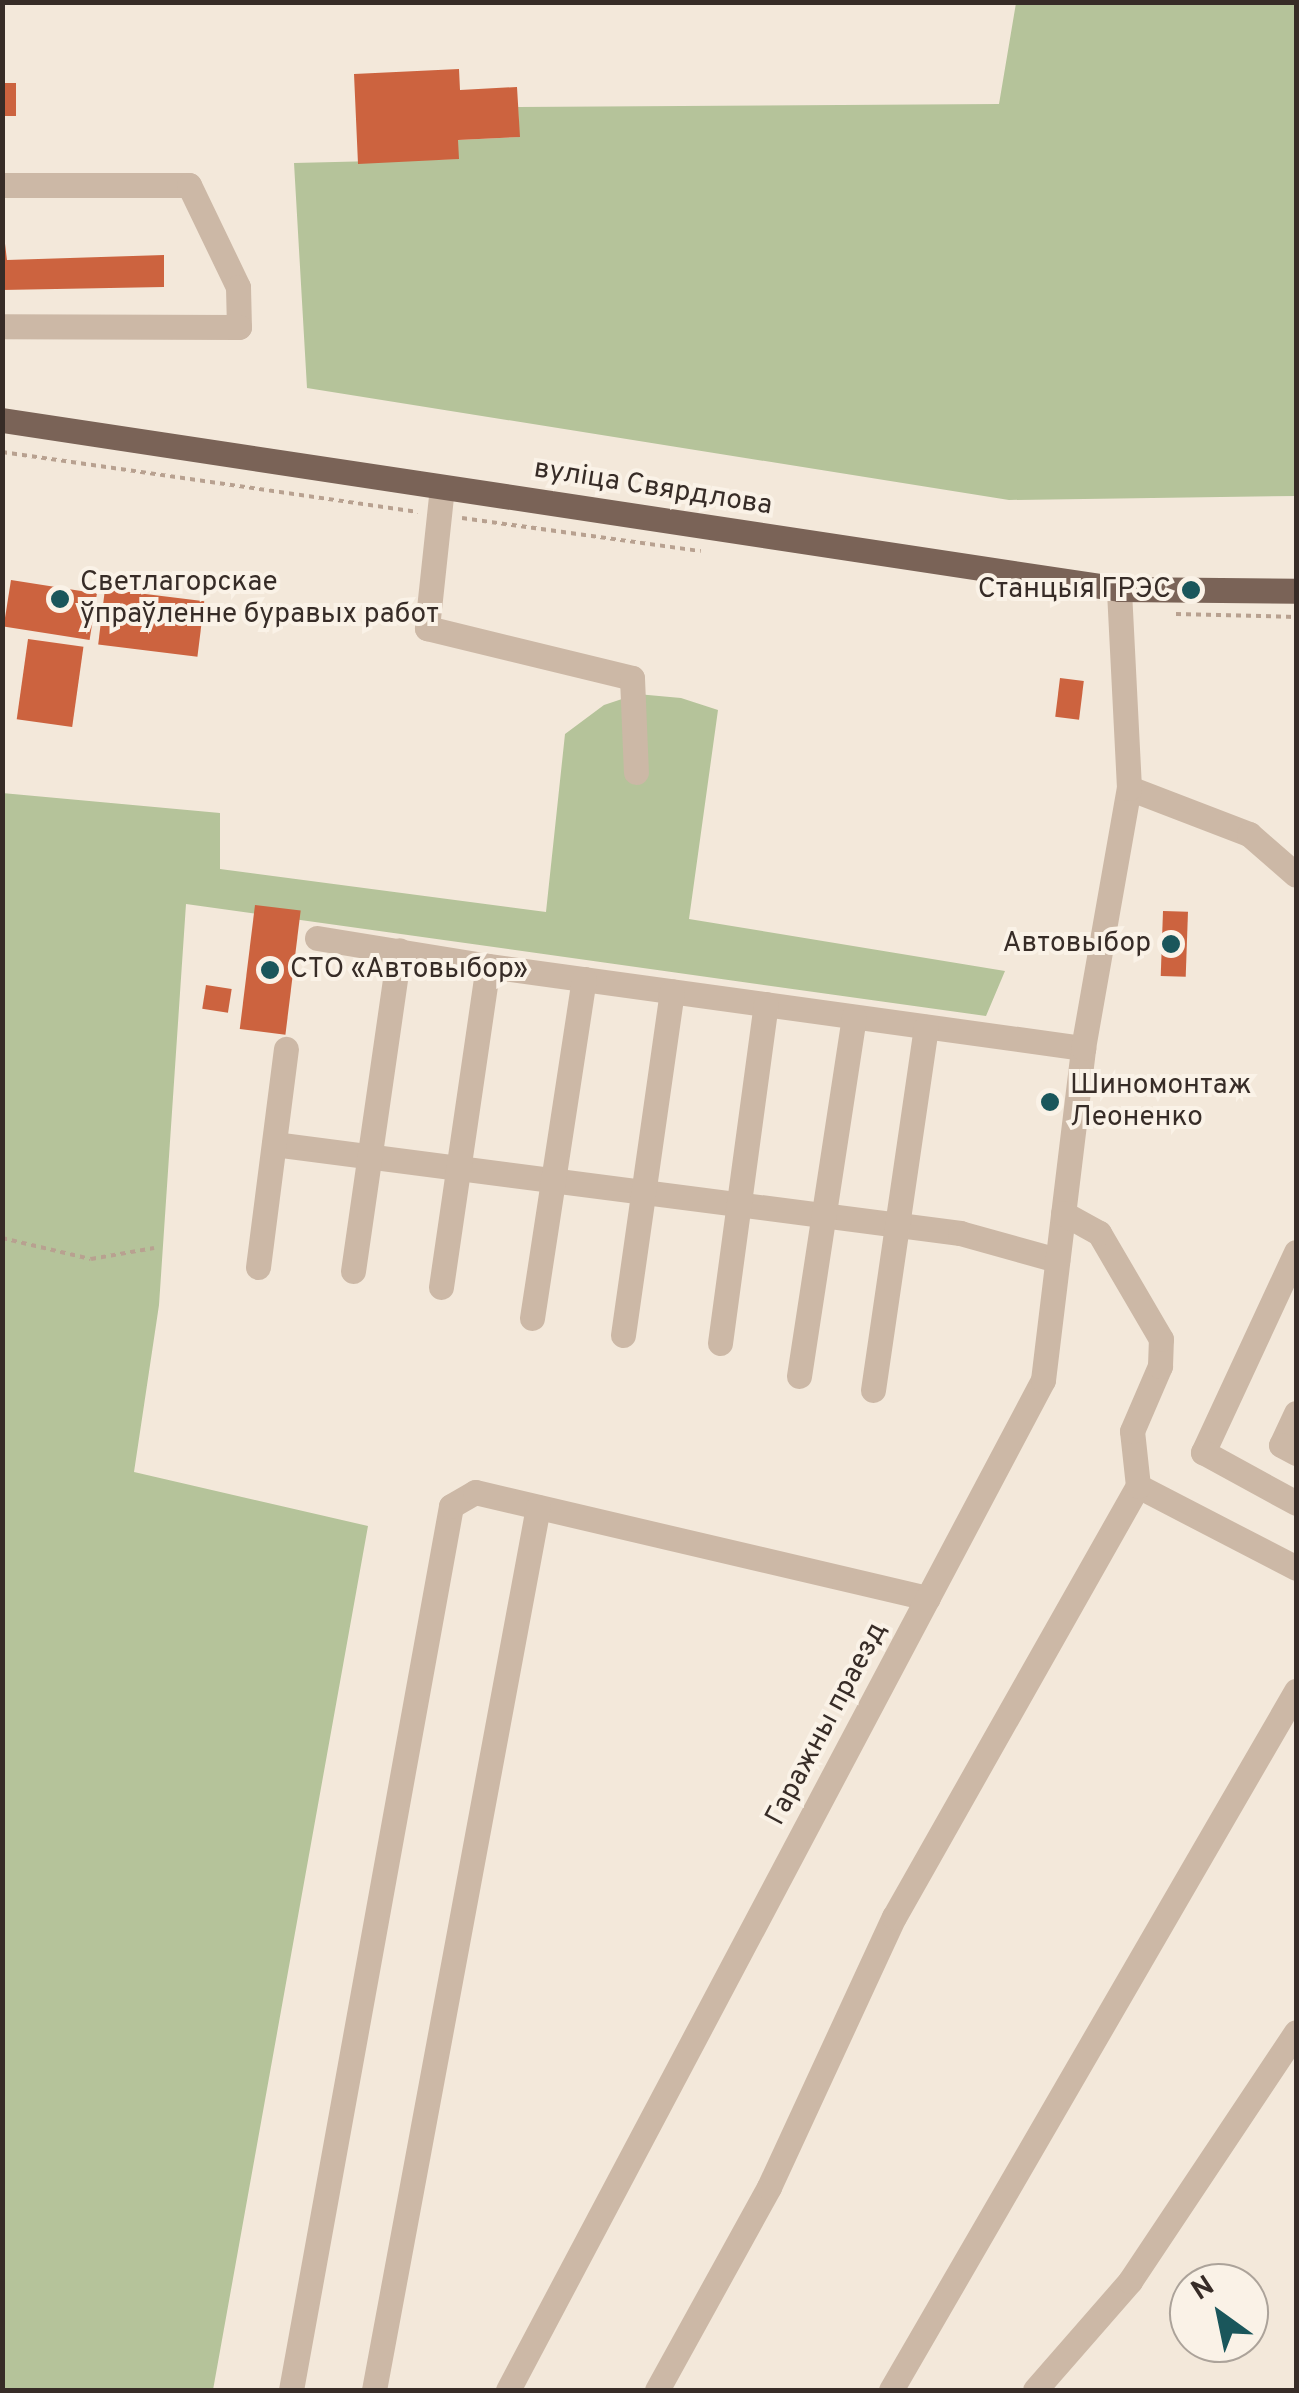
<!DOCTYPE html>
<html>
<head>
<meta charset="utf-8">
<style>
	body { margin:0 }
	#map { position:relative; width:1299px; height:2393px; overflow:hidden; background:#f3e8da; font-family:Overpass,sans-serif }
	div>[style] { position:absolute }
	.green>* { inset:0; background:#b5c39a }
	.building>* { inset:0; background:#cc633f; transform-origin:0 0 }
	.path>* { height:4px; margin-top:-2px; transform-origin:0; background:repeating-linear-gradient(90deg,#b8a190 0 5px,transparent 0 10px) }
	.minor>* { height:25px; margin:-12.5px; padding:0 12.5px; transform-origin:12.5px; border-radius:12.5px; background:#ccb8a6 }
	.major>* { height:25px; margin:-12.5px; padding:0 12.5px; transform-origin:12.5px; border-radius:12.5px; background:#7a6357 }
	.dots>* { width:28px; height:28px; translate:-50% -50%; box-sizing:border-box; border:5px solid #faf2e7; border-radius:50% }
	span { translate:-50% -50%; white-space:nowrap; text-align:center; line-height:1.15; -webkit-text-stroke:8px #faf2e7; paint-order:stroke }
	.street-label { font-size:28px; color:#372c27 }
	.poi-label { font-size:28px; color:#372c27 }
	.left { translate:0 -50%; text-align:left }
	.right { translate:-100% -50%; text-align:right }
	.frame { position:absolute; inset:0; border:5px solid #372c27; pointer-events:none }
	.north { position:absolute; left:1169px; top:2263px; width:100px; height:100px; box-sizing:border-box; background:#faf2e7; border:2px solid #aca39a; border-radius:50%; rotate:327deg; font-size:28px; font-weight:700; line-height:40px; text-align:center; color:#372c27 }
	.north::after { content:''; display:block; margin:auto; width:35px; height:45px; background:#1a565b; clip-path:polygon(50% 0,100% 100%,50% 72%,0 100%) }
</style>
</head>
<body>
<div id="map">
	<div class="green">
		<i style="clip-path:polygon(1016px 3px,1296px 3px,1296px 496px,1009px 500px,307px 388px,294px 163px,458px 159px,458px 140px,519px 137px,518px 107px,999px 104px)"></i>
		<i style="clip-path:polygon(637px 694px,681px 698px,718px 710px,689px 919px,1005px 971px,986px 1016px,186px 904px,159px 1305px,134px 1472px,368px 1526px,213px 2390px,3px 2390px,2px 793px,220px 813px,220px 869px,546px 912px,565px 734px,604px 705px)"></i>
	</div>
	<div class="building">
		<i style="clip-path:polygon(459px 69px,460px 90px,517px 87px,520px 137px,458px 140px,459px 159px,358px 164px,354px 74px)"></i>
		<i style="left:2px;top:83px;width:14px;height:33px"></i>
		<i style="clip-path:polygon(2px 219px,7px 260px,164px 255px,164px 287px,2px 290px)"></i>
		<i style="left:11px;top:580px;width:87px;height:47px;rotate:9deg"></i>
		<i style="left:105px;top:589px;width:100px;height:56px;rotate:7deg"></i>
		<i style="left:28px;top:639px;width:56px;height:81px;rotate:8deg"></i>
		<i style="left:1060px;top:678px;width:24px;height:39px;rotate:7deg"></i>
		<i style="left:255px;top:905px;width:46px;height:125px;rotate:7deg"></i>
		<i style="left:1163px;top:911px;width:25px;height:65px;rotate:2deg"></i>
		<i style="left:206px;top:985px;width:26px;height:24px;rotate:9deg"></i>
	</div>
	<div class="path">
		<i style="left:2px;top:452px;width:420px;rotate:8.2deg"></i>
		<i style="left:462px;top:518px;width:241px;rotate:7.9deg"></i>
		<i style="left:1176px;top:614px;width:120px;rotate:1.4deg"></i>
		<i style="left:2px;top:1238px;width:91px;rotate:13.3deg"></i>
		<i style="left:91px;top:1259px;width:64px;rotate:-9.9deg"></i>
	</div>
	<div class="minor">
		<i style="left:2px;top:185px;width:187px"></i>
		<i style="left:189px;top:185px;width:113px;rotate:64.3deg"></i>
		<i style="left:238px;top:287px;width:40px;rotate:88.6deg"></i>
		<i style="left:239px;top:327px;width:237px;rotate:-179.8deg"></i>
		<i style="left:442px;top:487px;width:142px;rotate:96.1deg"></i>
		<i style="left:427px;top:628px;width:211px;rotate:13.7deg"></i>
		<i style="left:632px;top:678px;width:94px;rotate:87.6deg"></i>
		<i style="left:1129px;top:788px;width:129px;rotate:21deg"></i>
		<i style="left:1249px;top:834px;width:62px;rotate:41.1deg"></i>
		<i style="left:317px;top:938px;width:173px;rotate:9.3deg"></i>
		<i style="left:488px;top:966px;width:601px;rotate:7.85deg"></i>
		<i style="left:274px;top:1144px;width:692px;rotate:7.39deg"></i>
		<i style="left:960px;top:1233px;width:101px;rotate:15.6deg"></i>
		<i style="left:1296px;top:1252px;width:221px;rotate:114.9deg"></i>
		<i style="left:1203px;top:1452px;width:106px;rotate:28.7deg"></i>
		<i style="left:258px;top:1267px;width:220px;rotate:-82.7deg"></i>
		<i style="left:353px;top:1271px;width:324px;rotate:-81.8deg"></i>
		<i style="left:441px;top:1287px;width:324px;rotate:-81.7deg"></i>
		<i style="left:532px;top:1318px;width:343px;rotate:-81.3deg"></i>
		<i style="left:623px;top:1335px;width:347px;rotate:-81.9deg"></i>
		<i style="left:720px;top:1343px;width:342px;rotate:-82.3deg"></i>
		<i style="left:799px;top:1376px;width:363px;rotate:-81.3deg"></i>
		<i style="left:873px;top:1390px;width:367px;rotate:-81.7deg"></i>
		<i style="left:1296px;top:1413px;width:35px;rotate:115deg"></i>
		<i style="left:1281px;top:1445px;width:17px;rotate:28deg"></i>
		<i style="left:1138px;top:1486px;width:178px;rotate:27.4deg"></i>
		<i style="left:291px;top:2390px;width:898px;rotate:-79.74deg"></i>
		<i style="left:451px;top:1506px;width:28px;rotate:-30deg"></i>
		<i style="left:475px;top:1492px;width:465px;rotate:13.2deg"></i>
		<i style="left:374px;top:2390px;width:898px;rotate:-79.48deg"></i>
		<i style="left:508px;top:2390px;width:1143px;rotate:-62.09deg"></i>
		<i style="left:1043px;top:1380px;width:334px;rotate:-83.1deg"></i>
		<i style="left:1083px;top:1048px;width:264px;rotate:-80deg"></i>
		<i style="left:1129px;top:788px;width:199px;rotate:-92.9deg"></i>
		<i style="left:657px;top:2390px;width:232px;rotate:-61.1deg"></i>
		<i style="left:769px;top:2187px;width:298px;rotate:-65.2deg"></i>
		<i style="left:894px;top:1917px;width:495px;rotate:-60.5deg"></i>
		<i style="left:1138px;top:1486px;width:55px;rotate:-96.2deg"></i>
		<i style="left:1132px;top:1431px;width:71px;rotate:-66.7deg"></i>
		<i style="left:1160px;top:1366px;width:27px;rotate:-88deg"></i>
		<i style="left:1161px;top:1339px;width:123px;rotate:-120.3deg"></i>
		<i style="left:1099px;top:1233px;width:41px;rotate:-150.9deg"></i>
		<i style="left:891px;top:2390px;width:808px;rotate:-59.91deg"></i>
		<i style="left:1035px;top:2390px;width:145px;rotate:-48.9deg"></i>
		<i style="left:1130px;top:2281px;width:299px;rotate:-56.3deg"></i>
	</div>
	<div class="major">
		<i style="left:2px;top:420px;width:1130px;rotate:8.6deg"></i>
		<i style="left:1119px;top:589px;width:177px;rotate:0.6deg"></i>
	</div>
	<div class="dots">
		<i style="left:1191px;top:590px;background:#1a565b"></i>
		<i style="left:60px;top:599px;background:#1a565b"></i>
		<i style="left:1171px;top:944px;background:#1a565b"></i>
		<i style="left:270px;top:970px;background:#1a565b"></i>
		<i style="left:1050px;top:1102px;background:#1a565b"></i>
	</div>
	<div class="street-label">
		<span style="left:653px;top:488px;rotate:9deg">вуліца Свярдлова</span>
		<span style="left:827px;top:1724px;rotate:-62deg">Гаражны праезд</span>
	</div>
	<div class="poi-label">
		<span class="left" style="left:80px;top:599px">Светлагорскае<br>ўпраўленне буравых работ</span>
		<span class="right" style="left:1171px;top:590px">Станцыя ГРЭС</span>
		<span class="right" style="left:1151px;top:944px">Автовыбор</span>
		<span class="left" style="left:290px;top:970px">СТО «Автовыбор»</span>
		<span class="left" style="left:1070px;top:1102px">Шиномонтаж<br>Леоненко</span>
	</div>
	<div class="frame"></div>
	<div class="north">N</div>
</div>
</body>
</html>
